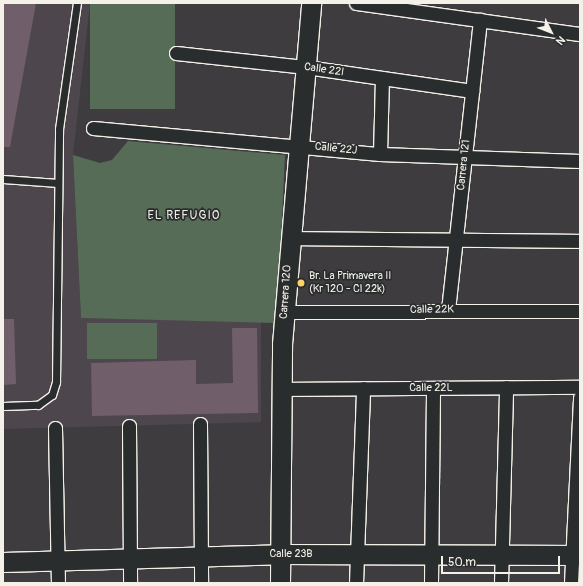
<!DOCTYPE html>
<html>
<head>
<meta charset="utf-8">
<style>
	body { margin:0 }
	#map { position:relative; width:583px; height:586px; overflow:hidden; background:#3f3c40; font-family:Pangolin,sans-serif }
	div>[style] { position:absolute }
	.built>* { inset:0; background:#4e464d }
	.green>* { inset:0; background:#566c57; transform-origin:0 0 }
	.building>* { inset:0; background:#705f6a }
	.roads { filter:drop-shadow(1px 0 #f4f1e8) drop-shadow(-1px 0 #f4f1e8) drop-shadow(0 1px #f4f1e8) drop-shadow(0 -1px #f4f1e8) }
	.lane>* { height:7px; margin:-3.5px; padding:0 3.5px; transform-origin:3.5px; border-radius:3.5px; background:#2a2d2e }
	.street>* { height:13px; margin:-6.5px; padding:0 6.5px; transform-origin:6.5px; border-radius:6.5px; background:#2a2d2e }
	.secondary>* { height:19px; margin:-9.5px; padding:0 9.5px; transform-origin:9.5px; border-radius:9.5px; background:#2a2d2e }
	.dots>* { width:11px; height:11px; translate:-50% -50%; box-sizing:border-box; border:2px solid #2a2d2e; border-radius:50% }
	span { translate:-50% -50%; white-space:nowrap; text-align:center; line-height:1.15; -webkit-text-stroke:3.5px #2a2d2e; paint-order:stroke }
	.street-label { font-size:11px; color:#f4f1e8 }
	.poi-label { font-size:11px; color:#f4f1e8 }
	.left { translate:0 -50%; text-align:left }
	.neighbourhood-label { font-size:12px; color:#f4f1e8; letter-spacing:1px }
	.frame { position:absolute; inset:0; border:4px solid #f4f1e8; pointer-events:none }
	.north { position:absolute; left:531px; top:12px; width:40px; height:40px; -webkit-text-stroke:3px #2a2d2e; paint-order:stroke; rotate:132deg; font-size:11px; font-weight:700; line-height:16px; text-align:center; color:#f4f1e8 }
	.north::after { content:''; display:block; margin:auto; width:14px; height:18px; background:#f4f1e8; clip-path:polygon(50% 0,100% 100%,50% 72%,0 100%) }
	.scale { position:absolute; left:441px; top:556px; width:119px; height:18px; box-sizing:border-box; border:2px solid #f4f1e8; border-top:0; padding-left:5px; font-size:12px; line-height:14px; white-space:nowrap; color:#f4f1e8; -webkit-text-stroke:3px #2a2d2e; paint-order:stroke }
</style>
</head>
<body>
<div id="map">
	<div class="built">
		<i style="clip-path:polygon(3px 3px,90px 3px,73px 155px,81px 318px,261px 322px,261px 422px,3px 429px)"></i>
	</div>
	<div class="green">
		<i style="left:90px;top:3px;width:85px;height:106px"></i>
		<i style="clip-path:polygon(128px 141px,285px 155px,277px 323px,81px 318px,73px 155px,100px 163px,112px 160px)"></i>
		<i style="left:87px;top:323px;width:70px;height:36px"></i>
	</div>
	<div class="building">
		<i style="clip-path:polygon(3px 3px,36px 3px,10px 147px,3px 147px)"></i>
		<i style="clip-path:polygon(3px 319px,14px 319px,16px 384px,3px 385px)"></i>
		<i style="clip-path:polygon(232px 328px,257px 328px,258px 413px,92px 416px,91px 363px,196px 360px,196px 384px,233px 383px)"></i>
	</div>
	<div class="roads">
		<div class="lane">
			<i style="left:3px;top:179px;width:55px;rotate:4.2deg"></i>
			<i style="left:3px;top:406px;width:35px;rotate:-2deg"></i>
			<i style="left:38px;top:405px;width:17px;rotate:-36deg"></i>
			<i style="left:52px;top:395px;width:14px;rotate:-73deg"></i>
			<i style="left:56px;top:382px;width:253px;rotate:-89.3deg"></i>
			<i style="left:59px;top:129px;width:127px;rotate:-81.9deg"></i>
		</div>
		<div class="street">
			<i style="left:356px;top:3px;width:226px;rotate:7.9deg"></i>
			<i style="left:176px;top:53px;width:138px;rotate:6.2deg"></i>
			<i style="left:313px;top:68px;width:161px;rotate:8.2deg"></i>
			<i style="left:93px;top:128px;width:288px;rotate:5.2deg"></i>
			<i style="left:380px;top:154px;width:200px;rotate:2deg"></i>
			<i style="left:380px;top:154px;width:76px;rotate:-88.5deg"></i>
			<i style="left:290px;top:238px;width:290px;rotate:0.6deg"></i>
			<i style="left:448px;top:310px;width:292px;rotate:-83.7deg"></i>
			<i style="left:284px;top:312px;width:296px;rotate:-0.2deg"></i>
			<i style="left:282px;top:389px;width:298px;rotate:-0.4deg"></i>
			<i style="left:200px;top:424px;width:159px;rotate:89.6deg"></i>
			<i style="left:129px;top:426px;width:157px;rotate:89.6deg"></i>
			<i style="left:55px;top:428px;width:155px;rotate:88.9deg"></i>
			<i style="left:356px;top:583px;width:195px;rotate:-87.9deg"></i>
			<i style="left:431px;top:583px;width:195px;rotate:-89.4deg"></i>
			<i style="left:501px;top:583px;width:196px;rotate:-88.5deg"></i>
			<i style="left:571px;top:583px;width:186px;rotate:-87.2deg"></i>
		</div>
		<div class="secondary">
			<i style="left:3px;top:562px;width:278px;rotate:-1.6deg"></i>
			<i style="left:281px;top:554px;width:299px;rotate:0.2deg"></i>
			<i style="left:280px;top:583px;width:239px;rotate:-89.5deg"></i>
			<i style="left:282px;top:344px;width:342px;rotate:-85.1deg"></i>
		</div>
	</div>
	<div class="dots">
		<i style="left:301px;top:283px;background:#ffd166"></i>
	</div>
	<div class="street-label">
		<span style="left:324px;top:70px;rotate:8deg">Calle 22I</span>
		<span style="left:336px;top:149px;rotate:6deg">Calle 22J</span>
		<span style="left:464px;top:165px;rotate:-84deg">Carrera 121</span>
		<span style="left:286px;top:292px;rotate:-86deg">Carrera 120</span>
		<span style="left:432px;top:310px;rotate:-1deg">Calle 22K</span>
		<span style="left:431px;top:388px">Calle 22L</span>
		<span style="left:291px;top:554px">Calle 23B</span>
	</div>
	<div class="poi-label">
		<span class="left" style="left:309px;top:283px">Br. La Primavera II<br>(Kr 120 - Cl 22k)</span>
	</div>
	<div class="neighbourhood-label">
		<span style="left:184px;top:216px">EL REFUGIO</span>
	</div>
	<div class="frame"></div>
	<div class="north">N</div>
	<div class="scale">50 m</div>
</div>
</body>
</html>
